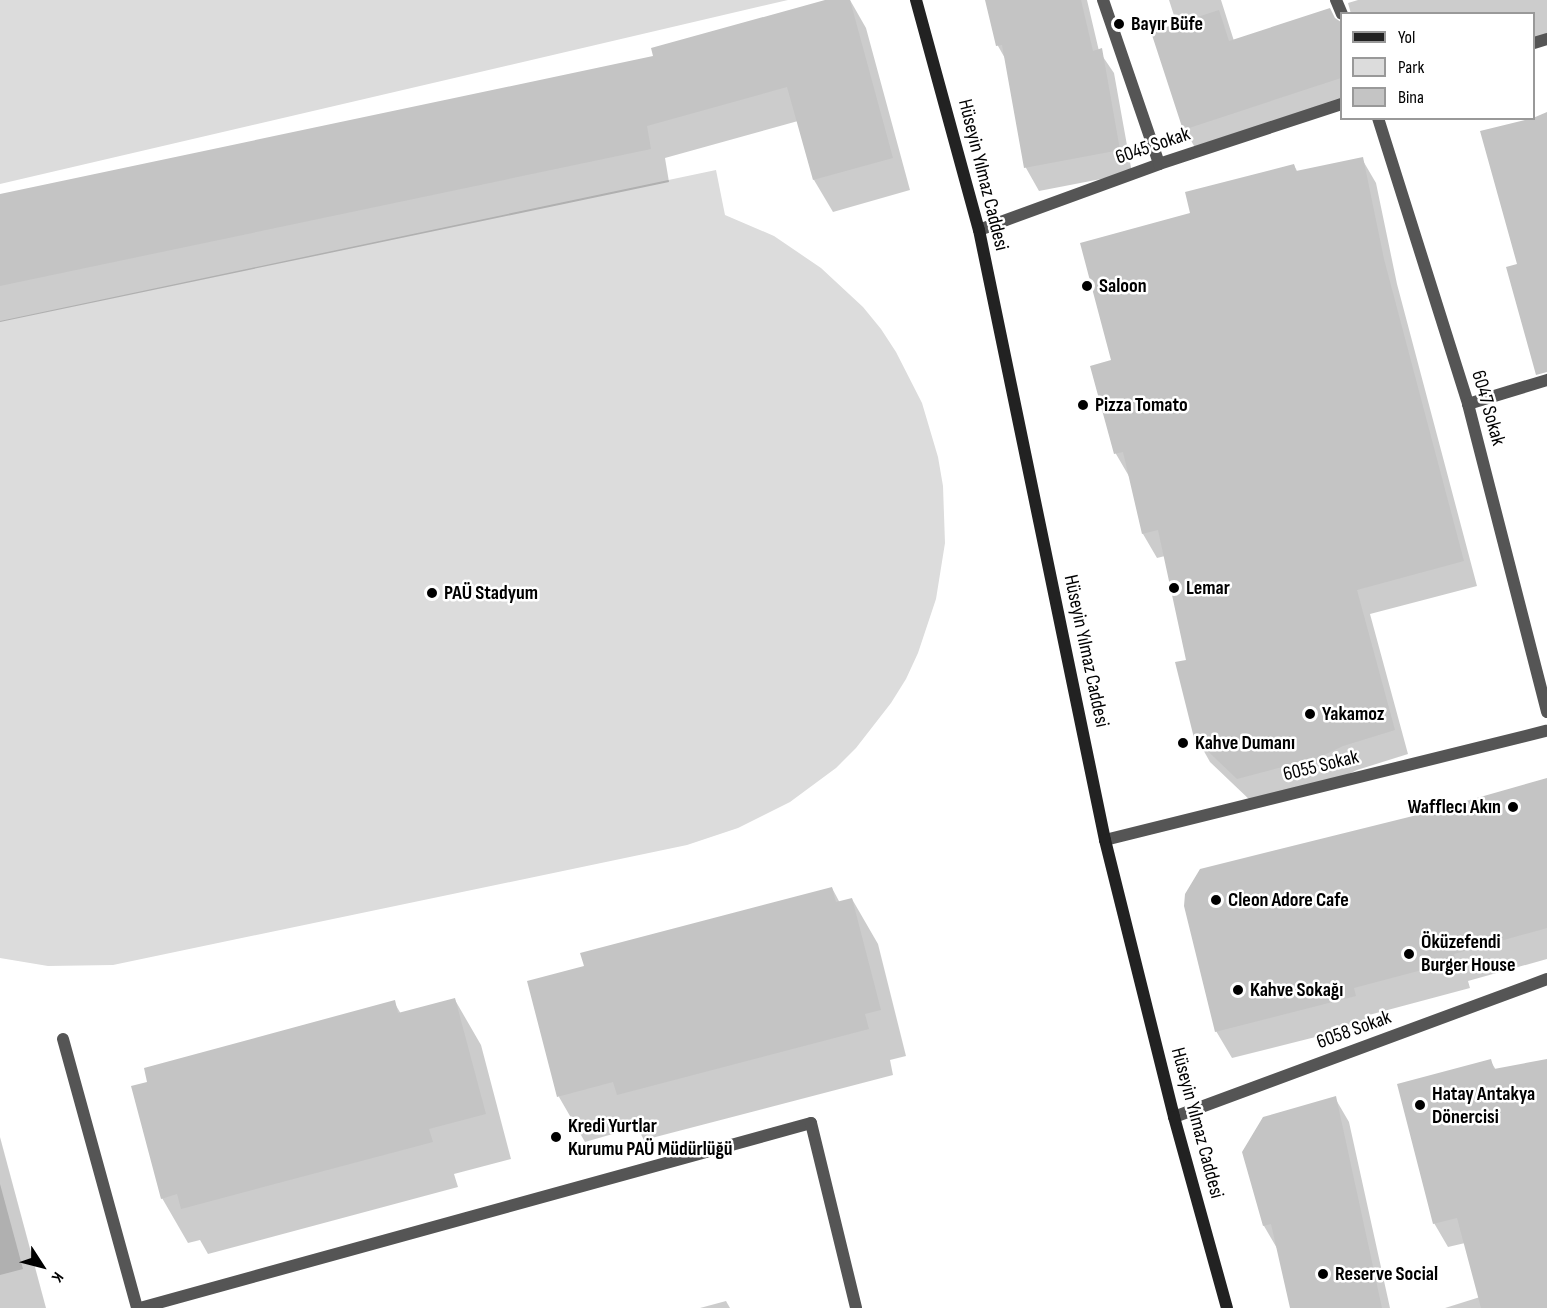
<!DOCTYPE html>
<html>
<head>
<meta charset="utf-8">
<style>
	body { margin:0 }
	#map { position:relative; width:1547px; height:1308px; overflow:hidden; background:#fff; font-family:"Sofia Sans Condensed",sans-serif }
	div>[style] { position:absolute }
	.green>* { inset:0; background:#dcdcdc }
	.shadow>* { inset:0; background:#0003 }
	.building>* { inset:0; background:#c4c4c4 }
	.lane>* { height:12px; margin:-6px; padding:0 6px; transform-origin:6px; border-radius:6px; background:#555 }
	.street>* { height:12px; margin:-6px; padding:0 6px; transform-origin:6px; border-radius:6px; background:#555 }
	.secondary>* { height:12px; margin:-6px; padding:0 6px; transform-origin:6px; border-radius:6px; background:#222 }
	.dots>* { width:16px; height:16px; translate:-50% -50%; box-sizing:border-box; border:3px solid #fff; border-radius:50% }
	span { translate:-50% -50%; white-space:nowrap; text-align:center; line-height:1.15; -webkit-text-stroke:5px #fff; paint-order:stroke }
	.poi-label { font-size:20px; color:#000; font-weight:700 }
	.left { translate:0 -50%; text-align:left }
	.right { translate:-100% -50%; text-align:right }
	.street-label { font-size:20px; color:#000 }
	.legend { position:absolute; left:1340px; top:12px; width:195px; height:108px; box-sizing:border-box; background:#fff; border:2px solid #999; margin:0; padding:8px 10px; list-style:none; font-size:18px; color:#000 }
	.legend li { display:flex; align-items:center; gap:12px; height:30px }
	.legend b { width:30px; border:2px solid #999 }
	.north { position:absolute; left:12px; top:1236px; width:60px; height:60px; -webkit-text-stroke:4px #fff; paint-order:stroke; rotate:126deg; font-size:16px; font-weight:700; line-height:24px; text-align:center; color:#000 }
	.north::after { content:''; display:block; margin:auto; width:21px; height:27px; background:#000; clip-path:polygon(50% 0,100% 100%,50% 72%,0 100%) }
</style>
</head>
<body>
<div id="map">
	<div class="green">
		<i style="clip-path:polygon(0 0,788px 0,0 184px)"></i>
		<i style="clip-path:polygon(716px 170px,725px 215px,774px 236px,821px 268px,863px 307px,881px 329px,896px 352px,922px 403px,938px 457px,943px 486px,945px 543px,936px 599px,918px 653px,906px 679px,891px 703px,856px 748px,836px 768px,790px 802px,738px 828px,687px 845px,113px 965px,48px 966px,0 958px,0 321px)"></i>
		<i style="clip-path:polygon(0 1184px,23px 1269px,0 1275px)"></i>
	</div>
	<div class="shadow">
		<i style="clip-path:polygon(830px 0,850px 0,866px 28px,910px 190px,833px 212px,814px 180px,798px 121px,665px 158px,669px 182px,0 322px,0 195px,655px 57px)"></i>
		<i style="clip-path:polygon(986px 0,1087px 0,1099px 51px,1114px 73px,1132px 173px,1039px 191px,1026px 168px,1006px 60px,998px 46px)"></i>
		<i style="clip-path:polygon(1169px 0,1221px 0,1234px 41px,1342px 23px,1342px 105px,1198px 153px,1185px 130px,1153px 33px,1177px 25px)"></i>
		<i style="clip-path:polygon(1358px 0,1547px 0,1547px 35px,1534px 39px,1534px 14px,1351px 14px,1348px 3px)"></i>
		<i style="clip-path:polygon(1362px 159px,1376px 183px,1397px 284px,1477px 586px,1370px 614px,1408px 754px,1357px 770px,1334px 781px,1253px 803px,1210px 762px,1196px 737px,1187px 661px,1165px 556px,1157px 558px,1143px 534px,1130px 478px,1116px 454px,1092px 368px,1113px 361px,1192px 214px,1294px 165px,1298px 173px)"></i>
		<i style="clip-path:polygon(1547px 779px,1547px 959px,1468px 981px,1470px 988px,1369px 1015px,1371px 1023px,1232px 1058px,1216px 1031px,1418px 817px)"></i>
		<i style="clip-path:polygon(832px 888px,840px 903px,852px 899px,878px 944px,906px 1056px,890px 1060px,893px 1075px,644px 1140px,637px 1127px,585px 1142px,559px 1097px,585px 967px)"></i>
		<i style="clip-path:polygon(455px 1000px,481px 1045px,511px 1159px,454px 1174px,458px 1187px,208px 1254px,200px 1240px,188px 1243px,162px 1198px,394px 1002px,401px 1014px)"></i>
		<i style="clip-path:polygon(1490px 1060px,1496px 1070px,1547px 1061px,1547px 1308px,1445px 1308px,1480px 1297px,1465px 1243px,1448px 1247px,1434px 1223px)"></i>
		<i style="clip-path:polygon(1335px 1098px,1349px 1122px,1390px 1308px,1291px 1308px,1278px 1250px,1264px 1226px,1244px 1153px)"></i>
		<i style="clip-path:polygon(0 1137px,46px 1308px,0 1308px)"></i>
		<i style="clip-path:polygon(726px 1301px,730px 1308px,700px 1308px)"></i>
	</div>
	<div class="building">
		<i style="clip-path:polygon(825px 0,850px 0,893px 158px,813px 180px,787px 87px,647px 126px,651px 149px,0 286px,0 194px,653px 56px,651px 48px)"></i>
		<i style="clip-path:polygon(985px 0,1081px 0,1093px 51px,1102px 48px,1120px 150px,1024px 168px,1002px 45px,996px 46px)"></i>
		<i style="clip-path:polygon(1330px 8px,1335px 18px,1341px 22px,1341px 78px,1183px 130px,1151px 32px,1219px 10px,1229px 41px)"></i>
		<i style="clip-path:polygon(1547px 112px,1547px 372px,1536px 375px,1506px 267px,1517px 264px,1480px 131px,1533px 118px)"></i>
		<i style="clip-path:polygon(1363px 157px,1384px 259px,1464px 561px,1357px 590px,1395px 730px,1343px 746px,1320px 757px,1237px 779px,1194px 738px,1175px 662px,1186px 660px,1158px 530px,1142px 534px,1123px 452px,1114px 454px,1090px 366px,1111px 360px,1080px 243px,1190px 213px,1185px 192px,1294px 164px,1296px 171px)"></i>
		<i style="clip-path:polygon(1547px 778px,1547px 928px,1454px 954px,1456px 961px,1354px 988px,1356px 996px,1215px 1032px,1184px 906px,1185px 894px,1200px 869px,1417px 815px)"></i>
		<i style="clip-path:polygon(832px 887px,836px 902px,852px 898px,881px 1010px,865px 1014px,869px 1029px,617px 1095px,613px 1082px,557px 1097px,527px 981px,584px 966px,580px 953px)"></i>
		<i style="clip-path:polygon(455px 998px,486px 1114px,429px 1129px,433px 1142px,181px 1209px,177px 1194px,161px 1199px,131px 1086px,147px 1082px,144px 1068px,395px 1000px,398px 1013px)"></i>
		<i style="clip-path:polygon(1491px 1059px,1494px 1069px,1547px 1059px,1547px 1308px,1481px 1308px,1457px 1218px,1433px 1224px,1397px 1084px)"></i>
		<i style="clip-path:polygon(1336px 1096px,1382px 1308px,1290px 1308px,1271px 1224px,1263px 1226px,1242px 1152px,1263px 1117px)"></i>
	</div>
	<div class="lane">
		<i style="left:63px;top:1039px;width:279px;rotate:74.6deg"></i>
	</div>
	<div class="street">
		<i style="left:1103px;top:0;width:173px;rotate:71.1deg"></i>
		<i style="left:1336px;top:0;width:15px;rotate:67deg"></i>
		<i style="left:1534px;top:43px;width:14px;rotate:-17deg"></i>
		<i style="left:1378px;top:118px;width:300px;rotate:72.5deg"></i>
		<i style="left:1468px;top:404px;width:318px;rotate:75.6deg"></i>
		<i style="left:979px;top:230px;width:192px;rotate:-20.1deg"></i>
		<i style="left:1159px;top:164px;width:193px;rotate:-18.2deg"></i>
		<i style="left:1468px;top:404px;width:83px;rotate:-16.9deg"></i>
		<i style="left:1105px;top:840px;width:455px;rotate:-13.9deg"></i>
		<i style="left:1174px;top:1117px;width:398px;rotate:-20.3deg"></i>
		<i style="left:140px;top:1308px;width:696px;rotate:-15.41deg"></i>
		<i style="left:811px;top:1123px;width:190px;rotate:76.3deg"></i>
	</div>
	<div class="secondary">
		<i style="left:916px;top:0;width:238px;rotate:74.7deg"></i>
		<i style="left:979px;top:230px;width:623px;rotate:78.33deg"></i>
		<i style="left:1105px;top:840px;width:285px;rotate:76deg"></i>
		<i style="left:1174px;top:1117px;width:198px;rotate:74.5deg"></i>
	</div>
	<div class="dots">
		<i style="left:1119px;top:24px;background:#000"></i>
		<i style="left:1087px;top:286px;background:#000"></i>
		<i style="left:1083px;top:405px;background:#000"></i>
		<i style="left:1174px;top:588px;background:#000"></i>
		<i style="left:432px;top:593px;background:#000"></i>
		<i style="left:1310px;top:714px;background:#000"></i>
		<i style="left:1183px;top:743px;background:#000"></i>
		<i style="left:1513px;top:807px;background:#000"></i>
		<i style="left:1216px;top:900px;background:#000"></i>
		<i style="left:1409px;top:954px;background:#000"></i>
		<i style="left:1238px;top:990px;background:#000"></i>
		<i style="left:1420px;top:1105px;background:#000"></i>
		<i style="left:556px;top:1137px;background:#000"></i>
		<i style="left:1323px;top:1274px;background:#000"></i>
	</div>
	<div class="poi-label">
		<span class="left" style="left:1131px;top:24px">Bayır Büfe</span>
		<span class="left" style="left:1099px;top:286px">Saloon</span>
		<span class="left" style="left:1095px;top:405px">Pizza Tomato</span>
		<span class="left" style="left:1186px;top:588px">Lemar</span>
		<span class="left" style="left:444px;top:593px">PAÜ Stadyum</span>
		<span class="left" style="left:1322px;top:714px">Yakamoz</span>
		<span class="left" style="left:1195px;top:743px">Kahve Dumanı</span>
		<span class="right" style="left:1501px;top:807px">Wafflecı Akın</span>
		<span class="left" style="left:1228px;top:900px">Cleon Adore Cafe</span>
		<span class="left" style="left:1421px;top:954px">Öküzefendi<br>Burger House</span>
		<span class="left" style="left:1250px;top:990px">Kahve Sokağı</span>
		<span class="left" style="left:1432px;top:1106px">Hatay Antakya<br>Dönercisi</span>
		<span class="left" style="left:568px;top:1138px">Kredi Yurtlar<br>Kurumu PAÜ Müdürlüğü</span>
		<span class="left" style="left:1335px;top:1274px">Reserve Social</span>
	</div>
	<div class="street-label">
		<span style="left:1153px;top:146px;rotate:-19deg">6045 Sokak</span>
		<span style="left:983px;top:175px;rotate:76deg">Hüseyin Yılmaz Caddesi</span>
		<span style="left:1488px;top:408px;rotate:74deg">6047 Sokak</span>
		<span style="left:1086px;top:651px;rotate:78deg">Hüseyin Yılmaz Caddesi</span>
		<span style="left:1321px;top:766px;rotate:-14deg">6055 Sokak</span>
		<span style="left:1354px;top:1030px;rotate:-20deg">6058 Sokak</span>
		<span style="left:1197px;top:1123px;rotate:75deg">Hüseyin Yılmaz Caddesi</span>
	</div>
	<ul class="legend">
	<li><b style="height:8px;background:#222"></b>Yol</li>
	<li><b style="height:16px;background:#dcdcdc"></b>Park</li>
	<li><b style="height:16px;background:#c4c4c4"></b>Bina</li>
	</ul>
	<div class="north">K</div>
</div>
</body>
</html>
